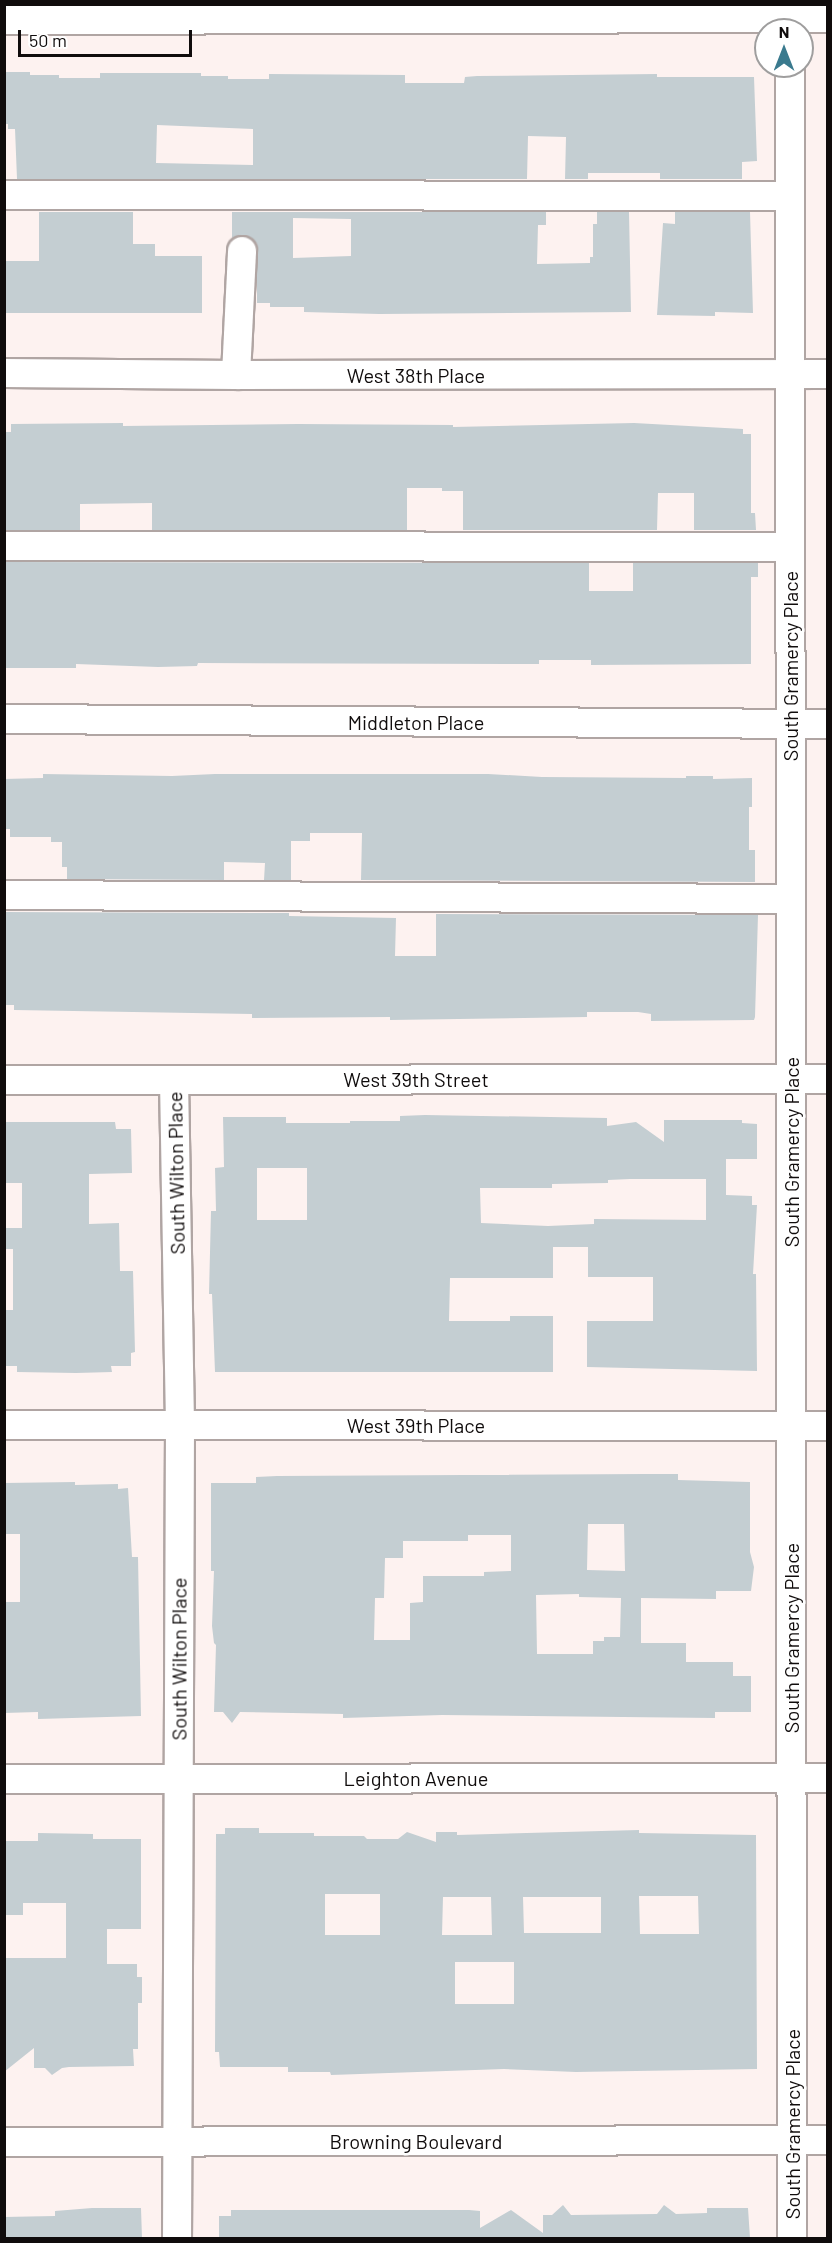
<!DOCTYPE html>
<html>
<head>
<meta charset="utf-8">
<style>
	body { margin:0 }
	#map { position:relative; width:832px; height:2243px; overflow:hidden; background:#fdf2f0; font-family:Barlow,sans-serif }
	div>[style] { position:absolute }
	.building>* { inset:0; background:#c4ced2 }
	.roads { filter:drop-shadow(2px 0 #b0a5a3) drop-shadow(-2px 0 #b0a5a3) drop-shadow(0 2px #b0a5a3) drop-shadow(0 -2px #b0a5a3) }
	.minor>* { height:28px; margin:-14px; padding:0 14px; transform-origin:14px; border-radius:14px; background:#fff }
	span { translate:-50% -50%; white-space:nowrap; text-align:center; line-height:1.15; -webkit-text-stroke:5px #fff; paint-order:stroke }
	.street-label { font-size:20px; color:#100c0c }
	.frame { position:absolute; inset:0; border:6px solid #100c0c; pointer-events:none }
	.north { position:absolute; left:754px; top:18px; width:60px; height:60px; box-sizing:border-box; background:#fff; border:2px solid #9f9e9e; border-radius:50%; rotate:0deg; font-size:16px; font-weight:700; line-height:24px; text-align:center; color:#100c0c }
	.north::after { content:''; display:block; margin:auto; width:21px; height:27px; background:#3a7a8e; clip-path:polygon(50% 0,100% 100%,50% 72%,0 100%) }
	.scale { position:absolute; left:18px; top:30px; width:174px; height:27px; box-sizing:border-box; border:3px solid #100c0c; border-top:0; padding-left:8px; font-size:18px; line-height:21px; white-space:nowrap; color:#100c0c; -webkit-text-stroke:4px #fff; paint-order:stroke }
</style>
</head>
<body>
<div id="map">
	<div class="building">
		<i style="clip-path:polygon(evenodd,4px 72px,30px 72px,30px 75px,59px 75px,59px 78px,100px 78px,100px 73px,201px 73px,201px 76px,228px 76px,228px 79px,269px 79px,269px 74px,405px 75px,405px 83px,464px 83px,465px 77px,477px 76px,657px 74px,657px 77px,754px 77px,757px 161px,742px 162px,742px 179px,660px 179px,660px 173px,588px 173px,588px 179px,565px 179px,566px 137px,528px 136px,527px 179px,17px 179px,15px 129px,8px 129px,8px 124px,4px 124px,4px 72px,157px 125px,253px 129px,253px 165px,156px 163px,157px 125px)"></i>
		<i style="clip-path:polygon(17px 212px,133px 212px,133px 244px,155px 244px,155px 256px,202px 256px,202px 313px,4px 313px,4px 261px,39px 261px,39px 212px)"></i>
		<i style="clip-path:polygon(evenodd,232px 212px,546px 212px,546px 225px,538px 225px,537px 264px,590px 263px,590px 257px,593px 257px,593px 224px,597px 224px,597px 212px,629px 212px,631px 312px,379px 314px,304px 312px,304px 307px,270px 307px,270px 303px,257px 303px,257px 244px,251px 238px,243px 235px,232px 238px,232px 212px,293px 218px,351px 219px,351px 256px,293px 258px,293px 218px)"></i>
		<i style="clip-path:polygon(675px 212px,750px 212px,753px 313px,715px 312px,715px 316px,657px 315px,663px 223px,675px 224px)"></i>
		<i style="clip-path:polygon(123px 423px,123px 426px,298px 424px,453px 425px,453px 427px,634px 423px,743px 429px,743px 434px,751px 434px,751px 513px,755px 513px,756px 530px,694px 530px,694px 493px,658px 493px,657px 530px,463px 530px,463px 491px,442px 491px,442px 488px,407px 488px,407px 530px,152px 530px,152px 503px,80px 504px,80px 530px,4px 530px,4px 432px,11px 432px,11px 424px)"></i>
		<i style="clip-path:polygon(4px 562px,589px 563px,589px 591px,633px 591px,633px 563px,758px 563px,758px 577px,751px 577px,751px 664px,591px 665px,591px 660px,539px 660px,539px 664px,198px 663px,197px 666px,158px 667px,76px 664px,76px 668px,4px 668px)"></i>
		<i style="clip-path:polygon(43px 774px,172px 776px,215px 774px,488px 774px,542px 777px,686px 778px,686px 776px,713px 776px,713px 779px,752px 778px,752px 807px,749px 807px,749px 850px,755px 850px,755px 882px,361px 880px,362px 833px,310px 833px,310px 841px,291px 841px,291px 880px,264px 880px,265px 863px,224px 862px,224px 880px,67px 879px,67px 867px,62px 867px,62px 842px,51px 842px,51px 837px,10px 837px,10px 829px,4px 829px,4px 779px,43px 778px)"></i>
		<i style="clip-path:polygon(4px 912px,289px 913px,289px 916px,396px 918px,395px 956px,436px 956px,436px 914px,758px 915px,755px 1017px,754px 1020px,651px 1021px,651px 1014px,638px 1012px,587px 1012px,587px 1017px,390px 1020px,390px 1017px,252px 1018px,252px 1014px,14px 1010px,14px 1005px,4px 1005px)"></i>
		<i style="clip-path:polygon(evenodd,425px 1115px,607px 1118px,607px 1126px,636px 1122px,664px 1142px,664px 1120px,742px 1120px,742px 1123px,757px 1124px,757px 1159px,726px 1159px,726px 1195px,752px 1196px,752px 1205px,757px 1205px,753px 1274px,756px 1274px,757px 1371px,587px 1367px,587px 1321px,653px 1321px,653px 1277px,588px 1277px,588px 1247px,553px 1247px,553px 1278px,450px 1278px,449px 1321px,510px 1321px,510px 1316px,553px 1316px,553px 1372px,215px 1372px,212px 1294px,209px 1294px,211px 1211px,216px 1211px,215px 1168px,224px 1167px,223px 1117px,286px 1117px,286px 1123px,350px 1123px,350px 1121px,400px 1121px,400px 1116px,425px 1115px,257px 1168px,307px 1168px,307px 1220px,257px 1220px,257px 1168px,425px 1115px,630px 1179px,706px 1179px,706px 1220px,594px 1219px,594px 1224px,548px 1226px,481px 1223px,480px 1188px,552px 1188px,552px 1184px,608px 1183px,608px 1180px,630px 1179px)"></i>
		<i style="clip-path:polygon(4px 1122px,115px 1122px,116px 1129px,131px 1129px,132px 1173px,89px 1174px,89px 1224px,119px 1223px,120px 1271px,133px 1271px,135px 1352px,131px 1353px,131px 1366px,111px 1366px,112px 1372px,76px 1373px,17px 1372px,17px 1366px,4px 1366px,4px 1310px,13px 1310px,13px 1249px,4px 1249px,4px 1228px,22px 1228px,22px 1183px,4px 1183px)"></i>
		<i style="clip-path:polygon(evenodd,647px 1474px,678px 1474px,678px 1480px,750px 1482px,750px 1552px,754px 1567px,751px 1591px,716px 1591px,716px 1599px,641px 1598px,641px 1643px,686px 1643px,686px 1662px,733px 1662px,733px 1676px,751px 1676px,751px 1712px,715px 1712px,715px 1718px,442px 1715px,343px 1718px,343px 1714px,240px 1712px,232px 1723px,223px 1712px,214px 1712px,216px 1645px,214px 1643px,212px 1626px,214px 1571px,211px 1571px,211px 1483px,256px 1483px,256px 1477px,277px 1476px,647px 1474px,588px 1524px,624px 1524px,625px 1571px,587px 1570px,588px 1524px,647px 1474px,468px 1535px,511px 1535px,511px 1571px,484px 1572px,484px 1576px,423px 1576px,423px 1602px,410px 1603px,410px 1640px,374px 1640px,375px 1598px,384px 1598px,385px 1558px,403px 1558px,403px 1541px,468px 1541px,468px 1535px,647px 1474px,579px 1594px,579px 1597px,621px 1598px,620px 1637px,604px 1637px,604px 1641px,593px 1641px,593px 1654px,537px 1654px,536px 1595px,579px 1594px)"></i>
		<i style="clip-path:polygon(75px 1482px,75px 1485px,118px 1484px,118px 1489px,128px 1488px,132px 1557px,138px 1557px,141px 1716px,38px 1719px,38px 1712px,4px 1713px,4px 1602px,20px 1602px,20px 1534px,4px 1534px,4px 1483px)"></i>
		<i style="clip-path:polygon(evenodd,225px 1828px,259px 1828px,259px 1833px,314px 1833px,314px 1836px,364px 1836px,367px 1839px,398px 1839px,407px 1832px,436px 1842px,436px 1832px,457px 1832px,457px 1835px,639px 1830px,639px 1833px,756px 1835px,757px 2069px,576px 2072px,504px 2069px,331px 2075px,330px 2072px,288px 2072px,288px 2067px,220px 2067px,219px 2052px,215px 2052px,216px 1834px,225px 1834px,225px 1828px,325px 1894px,380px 1894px,380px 1935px,325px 1935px,325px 1894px,225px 1828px,639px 1896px,698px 1896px,699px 1934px,640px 1934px,639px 1896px,225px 1828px,443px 1897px,491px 1897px,492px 1935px,442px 1935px,443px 1897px,225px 1828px,523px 1897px,601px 1897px,601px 1933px,524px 1933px,523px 1897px,225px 1828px,455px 1962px,514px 1962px,514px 2004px,455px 2004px,455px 1962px)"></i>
		<i style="clip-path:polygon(38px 1833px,93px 1834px,93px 1839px,141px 1839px,141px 1929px,107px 1929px,107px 1964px,137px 1964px,137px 1977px,142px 1977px,142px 2003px,138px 2003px,138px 2049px,133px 2049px,134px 2066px,69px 2067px,62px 2068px,52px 2075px,45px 2068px,34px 2068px,34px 2048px,4px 2072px,4px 1958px,66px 1958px,66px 1903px,23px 1903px,23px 1915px,4px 1915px,4px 1841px,38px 1841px)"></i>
		<i style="clip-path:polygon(563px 2205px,571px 2215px,657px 2214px,664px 2205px,676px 2214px,707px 2213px,707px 2208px,748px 2208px,750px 2238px,219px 2238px,219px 2216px,231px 2216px,231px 2210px,469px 2210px,480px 2211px,480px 2228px,511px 2210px,543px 2233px,543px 2215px,552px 2215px)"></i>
		<i style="clip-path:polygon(92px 2208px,141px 2208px,142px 2238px,4px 2238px,4px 2217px,55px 2216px,55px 2211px)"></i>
	</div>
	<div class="roads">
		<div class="minor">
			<i style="left:4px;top:20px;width:824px;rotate:-0.14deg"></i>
			<i style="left:790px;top:66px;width:2172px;rotate:89.95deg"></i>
			<i style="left:4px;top:195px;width:786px;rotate:0.07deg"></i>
			<i style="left:4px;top:373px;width:232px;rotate:0.5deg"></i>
			<i style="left:236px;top:375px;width:592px;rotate:-0.1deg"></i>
			<i style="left:236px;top:375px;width:124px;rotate:-87.2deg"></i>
			<i style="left:4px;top:546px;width:786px;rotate:0.07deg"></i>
			<i style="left:4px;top:719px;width:824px;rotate:0.35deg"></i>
			<i style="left:4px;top:895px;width:786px;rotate:0.29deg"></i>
			<i style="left:4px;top:1080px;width:824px;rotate:-0.07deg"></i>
			<i style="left:174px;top:1080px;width:345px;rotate:89deg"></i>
			<i style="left:180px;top:1425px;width:813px;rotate:90.21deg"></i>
			<i style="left:4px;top:1425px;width:824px;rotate:0.07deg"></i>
			<i style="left:4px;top:1779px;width:824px;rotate:-0.07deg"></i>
			<i style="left:4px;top:2142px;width:824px;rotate:-0.14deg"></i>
		</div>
	</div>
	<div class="street-label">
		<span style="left:416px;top:375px">West 38th Place</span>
		<span style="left:790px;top:666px;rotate:-90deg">South Gramercy Place</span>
		<span style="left:416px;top:722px">Middleton Place</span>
		<span style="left:416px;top:1079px">West 39th Street</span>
		<span style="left:791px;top:1152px;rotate:-90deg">South Gramercy Place</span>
		<span style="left:176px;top:1173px;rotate:-91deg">South Wilton Place</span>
		<span style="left:416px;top:1425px">West 39th Place</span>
		<span style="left:791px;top:1638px;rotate:-90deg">South Gramercy Place</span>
		<span style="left:179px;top:1659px;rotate:-90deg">South Wilton Place</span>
		<span style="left:416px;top:1778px">Leighton Avenue</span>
		<span style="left:792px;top:2124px;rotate:-90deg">South Gramercy Place</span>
		<span style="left:416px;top:2141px">Browning Boulevard</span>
	</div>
	<div class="frame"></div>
	<div class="north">N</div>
	<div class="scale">50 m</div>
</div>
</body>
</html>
